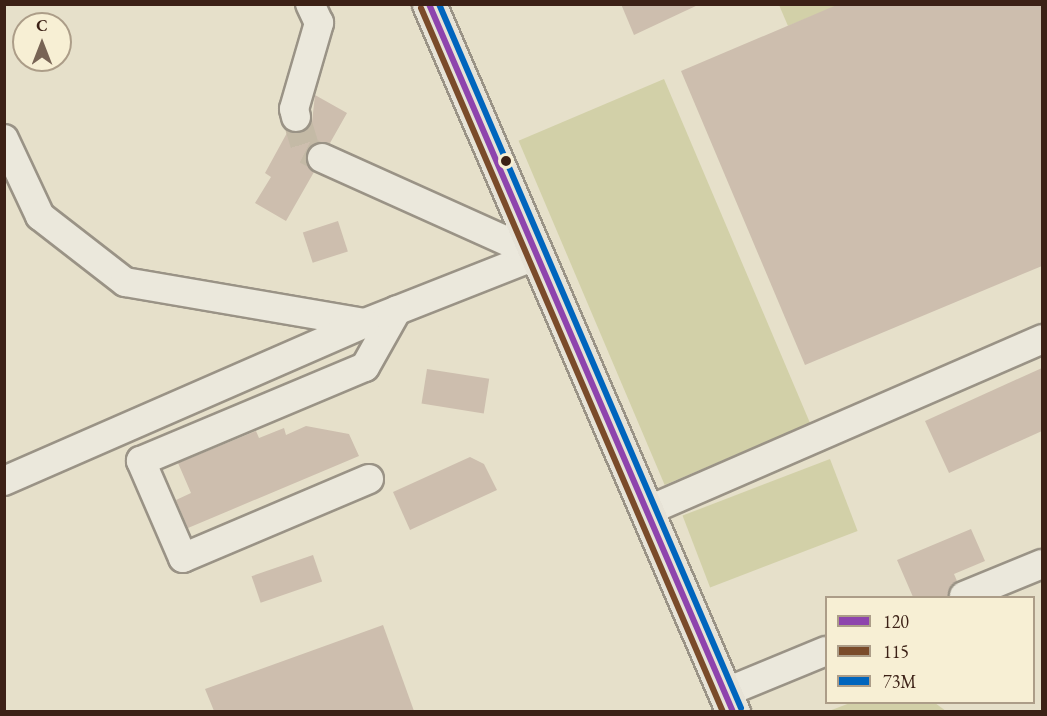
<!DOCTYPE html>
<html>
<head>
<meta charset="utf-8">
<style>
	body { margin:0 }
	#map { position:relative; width:1047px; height:716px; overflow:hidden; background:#e6e0ca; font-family:"EB Garamond",serif }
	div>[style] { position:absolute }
	.green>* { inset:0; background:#d2d0a8; transform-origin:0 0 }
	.building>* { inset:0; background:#cdbeae; transform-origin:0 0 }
	.minor-tunnel>* { height:28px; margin-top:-14px; transform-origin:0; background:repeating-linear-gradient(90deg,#c4baa6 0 28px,transparent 0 42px) }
	.roads { filter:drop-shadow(2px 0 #9a9386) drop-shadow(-2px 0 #9a9386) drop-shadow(0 2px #9a9386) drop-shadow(0 -2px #9a9386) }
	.minor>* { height:28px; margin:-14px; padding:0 14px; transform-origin:14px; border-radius:14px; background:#ebe8dc }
	.major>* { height:33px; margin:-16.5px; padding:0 16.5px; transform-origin:16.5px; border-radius:16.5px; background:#e7e3d7 }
	.bus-1>* { height:6px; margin:-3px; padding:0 3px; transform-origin:3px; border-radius:3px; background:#8e44ad }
	.bus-2>* { height:6px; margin:-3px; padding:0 3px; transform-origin:3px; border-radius:3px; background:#7a4b2a }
	.bus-3>* { height:6px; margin:-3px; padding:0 3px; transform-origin:3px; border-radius:3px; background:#0065bd }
	.dots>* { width:16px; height:16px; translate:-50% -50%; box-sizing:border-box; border:3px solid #f7efd4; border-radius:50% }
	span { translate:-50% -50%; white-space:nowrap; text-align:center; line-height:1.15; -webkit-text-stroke:4.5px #f7efd4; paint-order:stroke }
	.frame { position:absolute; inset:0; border:6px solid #3c2116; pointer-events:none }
	.legend { position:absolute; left:825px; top:596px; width:210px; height:108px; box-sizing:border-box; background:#f7efd4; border:2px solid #ac9d88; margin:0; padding:8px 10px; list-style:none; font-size:18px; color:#3c2116 }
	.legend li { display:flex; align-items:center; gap:12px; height:30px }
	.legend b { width:30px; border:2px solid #ac9d88 }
	.north { position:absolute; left:12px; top:12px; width:60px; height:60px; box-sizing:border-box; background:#f7efd4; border:2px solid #ac9d88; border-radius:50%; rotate:0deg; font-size:16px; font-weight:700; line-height:24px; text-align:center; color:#3c2116 }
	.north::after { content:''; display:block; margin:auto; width:21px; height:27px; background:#786455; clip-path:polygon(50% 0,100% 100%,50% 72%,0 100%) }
</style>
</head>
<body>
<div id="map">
	<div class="green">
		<i style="clip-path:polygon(779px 5px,839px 5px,788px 26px)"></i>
		<i style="left:664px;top:79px;width:374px;height:158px;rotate:67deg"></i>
		<i style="left:830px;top:459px;width:77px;height:158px;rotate:69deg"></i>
		<i style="clip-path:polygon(850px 703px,935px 703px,946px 711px,829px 711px)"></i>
	</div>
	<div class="building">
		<i style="clip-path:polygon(621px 4px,700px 4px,634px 35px)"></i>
		<i style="clip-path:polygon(839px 4px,1042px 4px,1042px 266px,805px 365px,681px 71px)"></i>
		<i style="clip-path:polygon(315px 95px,347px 113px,330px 143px,320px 142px,307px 151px,306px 160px,314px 172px,286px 221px,255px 203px,271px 177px,265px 173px,288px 131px,301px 133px,312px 122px)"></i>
		<i style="left:338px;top:221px;width:32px;height:37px;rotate:72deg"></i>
		<i style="clip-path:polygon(1042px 368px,1042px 431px,949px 473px,925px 421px)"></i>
		<i style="left:427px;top:369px;width:63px;height:35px;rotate:9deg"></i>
		<i style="clip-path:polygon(306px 426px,349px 434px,359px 456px,188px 528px,176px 500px,191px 493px,178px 463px,256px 431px,259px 438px,284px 428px,286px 435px)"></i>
		<i style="clip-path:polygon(470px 457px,484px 464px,497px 490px,410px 530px,393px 492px)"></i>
		<i style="clip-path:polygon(971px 529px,985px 561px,954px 574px,957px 581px,951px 586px,948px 597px,913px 597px,897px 560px)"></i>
		<i style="left:313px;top:555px;width:28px;height:65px;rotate:71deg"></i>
		<i style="clip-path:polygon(383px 625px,414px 711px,214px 711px,205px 689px)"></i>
	</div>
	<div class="minor-tunnel">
		<i style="left:296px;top:117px;width:34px;rotate:73deg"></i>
		<i style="left:306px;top:150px;width:18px;rotate:27deg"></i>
	</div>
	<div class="roads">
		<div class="minor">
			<i style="left:296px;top:117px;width:8px;rotate:-104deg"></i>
			<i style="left:294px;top:109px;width:90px;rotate:-73.8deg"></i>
			<i style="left:319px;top:23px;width:21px;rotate:-115deg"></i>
			<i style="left:4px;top:139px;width:85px;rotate:64.9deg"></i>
			<i style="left:40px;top:216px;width:108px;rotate:37.8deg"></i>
			<i style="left:125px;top:282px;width:243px;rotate:9.7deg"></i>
			<i style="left:365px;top:323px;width:186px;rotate:-21.5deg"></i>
			<i style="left:322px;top:158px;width:237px;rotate:24.2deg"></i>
			<i style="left:369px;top:479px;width:202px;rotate:157deg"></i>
			<i style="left:183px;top:558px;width:106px;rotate:-113.4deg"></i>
			<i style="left:141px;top:461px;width:243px;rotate:-22.8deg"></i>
			<i style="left:365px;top:367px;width:65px;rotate:-60.7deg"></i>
			<i style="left:4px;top:481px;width:394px;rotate:-23.6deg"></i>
			<i style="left:647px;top:511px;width:431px;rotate:-23.5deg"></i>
			<i style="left:964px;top:596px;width:84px;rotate:-22.3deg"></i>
			<i style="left:724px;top:693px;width:110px;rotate:-22.4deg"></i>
		</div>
		<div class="major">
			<i style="left:429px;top:4px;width:771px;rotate:66.76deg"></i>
		</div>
	</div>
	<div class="bus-1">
		<i style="left:429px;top:4px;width:771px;rotate:66.76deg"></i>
	</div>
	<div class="bus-2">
		<i style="left:421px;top:8px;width:766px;rotate:66.78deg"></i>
	</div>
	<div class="bus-3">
		<i style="left:439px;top:4px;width:766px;rotate:66.78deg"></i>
	</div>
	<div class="dots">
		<i style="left:506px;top:161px;background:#3c2116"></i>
	</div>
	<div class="frame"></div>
	<ul class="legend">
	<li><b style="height:8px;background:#8e44ad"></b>120</li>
	<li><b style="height:8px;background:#7a4b2a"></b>115</li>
	<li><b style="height:8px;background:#0065bd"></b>73М</li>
	</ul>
	<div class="north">С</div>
</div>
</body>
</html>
